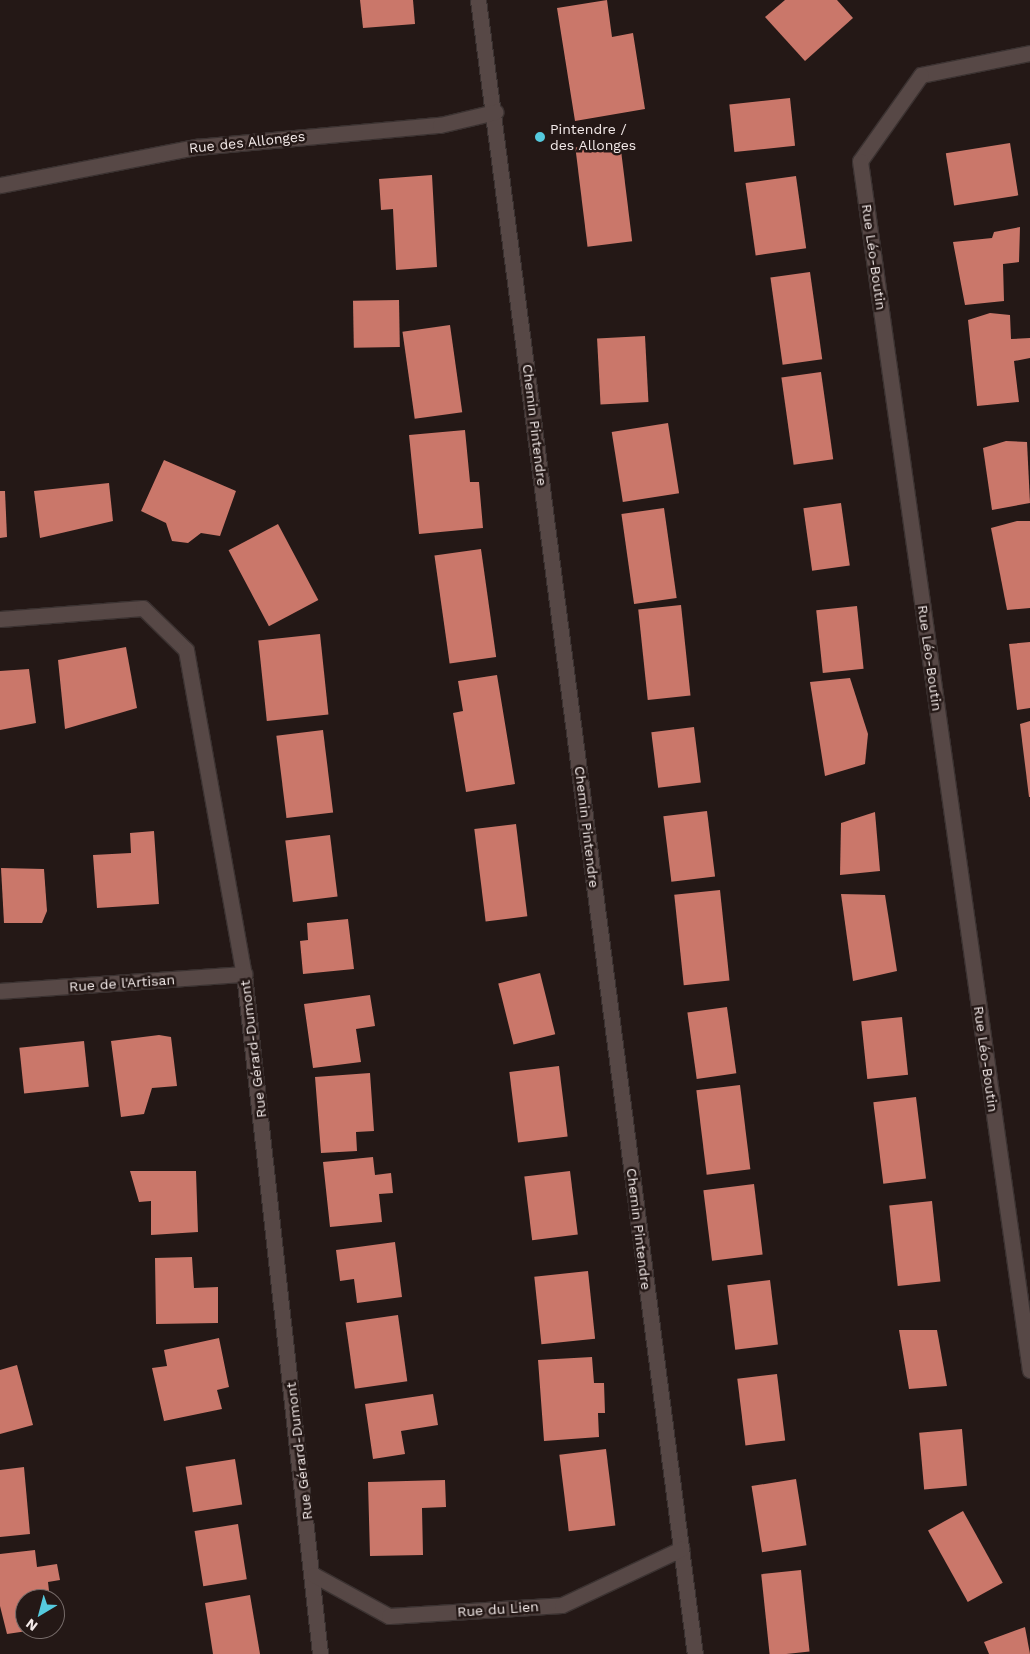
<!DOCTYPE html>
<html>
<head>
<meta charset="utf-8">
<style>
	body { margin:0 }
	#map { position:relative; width:1030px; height:1654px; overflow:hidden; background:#241816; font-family:"Work Sans",sans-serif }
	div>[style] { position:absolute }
	.building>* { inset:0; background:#ca776a; transform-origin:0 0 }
	.roads { filter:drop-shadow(1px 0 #3b3231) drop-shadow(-1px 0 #3b3231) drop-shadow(0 1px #3b3231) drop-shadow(0 -1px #3b3231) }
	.minor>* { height:15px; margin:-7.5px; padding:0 7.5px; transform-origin:7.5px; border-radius:7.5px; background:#574846 }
	.dots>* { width:14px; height:14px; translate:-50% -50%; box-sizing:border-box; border:2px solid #241816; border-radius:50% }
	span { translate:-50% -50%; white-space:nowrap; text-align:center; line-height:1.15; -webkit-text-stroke:5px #241816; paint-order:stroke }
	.poi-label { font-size:14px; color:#f3eae9 }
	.left { translate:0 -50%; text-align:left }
	.street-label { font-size:14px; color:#f3eae9 }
	.north { position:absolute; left:15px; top:1589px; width:50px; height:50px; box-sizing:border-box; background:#241816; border:1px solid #776c6a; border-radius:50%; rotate:217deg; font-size:14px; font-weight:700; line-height:20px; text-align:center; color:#f3eae9 }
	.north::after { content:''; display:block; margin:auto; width:18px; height:22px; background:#55cade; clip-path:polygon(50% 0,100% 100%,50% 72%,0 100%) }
</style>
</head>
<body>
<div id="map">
	<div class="building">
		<i style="clip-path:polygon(360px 0,413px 0,415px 24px,363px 28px)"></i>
		<i style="clip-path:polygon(607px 0,612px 37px,633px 33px,645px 109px,575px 121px,557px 8px)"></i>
		<i style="clip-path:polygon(785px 0,837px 0,853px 18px,805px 61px,765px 17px)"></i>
		<i style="left:790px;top:98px;width:48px;height:61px;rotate:84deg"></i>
		<i style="left:620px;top:142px;width:100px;height:45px;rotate:83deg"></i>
		<i style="left:1010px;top:143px;width:53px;height:65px;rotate:81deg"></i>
		<i style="clip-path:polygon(432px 175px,437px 267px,396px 270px,393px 209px,381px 210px,379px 179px)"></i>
		<i style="left:796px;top:176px;width:73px;height:51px;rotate:82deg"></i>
		<i style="clip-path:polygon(1020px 227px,1019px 262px,1003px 264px,1004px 301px,965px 305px,953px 242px,992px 238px,994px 232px)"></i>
		<i style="left:810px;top:272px;width:88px;height:40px;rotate:82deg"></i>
		<i style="left:399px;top:300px;width:47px;height:46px;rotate:89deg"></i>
		<i style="clip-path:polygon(990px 313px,1010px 315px,1011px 339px,1030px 338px,1030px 358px,1014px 361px,1019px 402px,977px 406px,968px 320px)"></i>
		<i style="left:450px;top:325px;width:88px;height:48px;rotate:82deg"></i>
		<i style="left:645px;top:336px;width:66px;height:48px;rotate:87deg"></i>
		<i style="left:821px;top:372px;width:88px;height:40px;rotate:82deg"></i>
		<i style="left:668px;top:423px;width:71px;height:57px;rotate:81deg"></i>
		<i style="clip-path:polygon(465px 430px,470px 482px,479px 482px,483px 528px,419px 534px,409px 435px)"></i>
		<i style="clip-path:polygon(1006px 441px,1027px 442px,1030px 503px,992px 510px,983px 448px)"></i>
		<i style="clip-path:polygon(164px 460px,236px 491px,220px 536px,201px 533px,188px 543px,172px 541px,166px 523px,141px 511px)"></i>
		<i style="clip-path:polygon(109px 483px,113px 521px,40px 538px,34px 491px)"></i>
		<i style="clip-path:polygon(0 491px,5px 491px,7px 537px,0 538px)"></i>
		<i style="left:841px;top:503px;width:63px;height:38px;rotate:82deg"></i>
		<i style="left:664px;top:508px;width:91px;height:43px;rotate:82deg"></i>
		<i style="clip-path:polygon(1017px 521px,1030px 521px,1030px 608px,1007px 610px,991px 528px)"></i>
		<i style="left:278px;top:524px;width:86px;height:56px;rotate:62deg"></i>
		<i style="left:481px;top:549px;width:109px;height:47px;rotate:82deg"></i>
		<i style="left:681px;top:605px;width:91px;height:43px;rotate:84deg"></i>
		<i style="left:857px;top:606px;width:63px;height:41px;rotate:84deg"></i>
		<i style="left:320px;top:634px;width:81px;height:62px;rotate:84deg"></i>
		<i style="clip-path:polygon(1030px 642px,1030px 708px,1017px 710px,1009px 644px)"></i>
		<i style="clip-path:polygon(126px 647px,137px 708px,65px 729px,58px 660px)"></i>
		<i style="clip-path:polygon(29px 669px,36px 723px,0 730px,0 671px)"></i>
		<i style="clip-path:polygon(497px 675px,515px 784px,466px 792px,453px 713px,463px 711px,458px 681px)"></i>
		<i style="clip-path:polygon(850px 678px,868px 734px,865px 764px,825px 776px,810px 682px)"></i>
		<i style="clip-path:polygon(1030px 721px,1030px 797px,1029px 797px,1020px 724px)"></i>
		<i style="left:694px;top:727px;width:56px;height:43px;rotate:83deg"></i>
		<i style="left:323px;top:730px;width:83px;height:47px;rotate:83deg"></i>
		<i style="left:707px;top:811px;width:66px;height:44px;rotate:83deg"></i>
		<i style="clip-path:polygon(875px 812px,880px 871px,840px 875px,841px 823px)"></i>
		<i style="left:516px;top:824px;width:93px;height:42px;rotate:83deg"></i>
		<i style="clip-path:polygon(154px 831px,159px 904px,97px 908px,93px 855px,131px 853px,130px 833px)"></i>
		<i style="left:330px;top:835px;width:62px;height:45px;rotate:83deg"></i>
		<i style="clip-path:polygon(1px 868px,44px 869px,47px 911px,42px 923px,4px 923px)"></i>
		<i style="left:720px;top:890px;width:91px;height:46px;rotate:84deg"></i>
		<i style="clip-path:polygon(841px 894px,885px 895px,897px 971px,853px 981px)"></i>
		<i style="clip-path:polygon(348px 919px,354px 969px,303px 974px,300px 941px,308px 940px,307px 923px)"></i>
		<i style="left:540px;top:973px;width:63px;height:43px;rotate:76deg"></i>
		<i style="clip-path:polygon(370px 995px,375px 1026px,356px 1029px,361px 1062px,313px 1068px,304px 1004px)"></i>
		<i style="left:727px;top:1007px;width:67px;height:40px;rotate:82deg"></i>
		<i style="left:902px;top:1017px;width:58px;height:41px;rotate:84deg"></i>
		<i style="clip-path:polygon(159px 1035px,171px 1037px,177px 1086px,152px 1088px,144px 1114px,121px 1117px,111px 1041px)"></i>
		<i style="left:84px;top:1041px;width:46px;height:65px;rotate:84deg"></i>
		<i style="left:559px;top:1066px;width:71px;height:50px;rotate:83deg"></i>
		<i style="clip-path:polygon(370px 1073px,374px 1131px,356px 1132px,357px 1151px,321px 1153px,315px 1077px)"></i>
		<i style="left:740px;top:1085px;width:85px;height:44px;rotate:83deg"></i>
		<i style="left:916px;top:1097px;width:82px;height:43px;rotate:83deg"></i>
		<i style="clip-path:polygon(373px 1157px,375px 1175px,391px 1173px,393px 1193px,379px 1194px,382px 1222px,330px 1227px,323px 1162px)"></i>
		<i style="clip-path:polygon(130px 1171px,196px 1171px,198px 1232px,151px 1235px,151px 1201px,139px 1202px)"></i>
		<i style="left:570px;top:1171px;width:64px;height:46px;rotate:83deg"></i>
		<i style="left:754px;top:1184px;width:71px;height:51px;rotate:83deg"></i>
		<i style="left:932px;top:1201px;width:81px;height:43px;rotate:84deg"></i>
		<i style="clip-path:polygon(395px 1242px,402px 1297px,357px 1303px,354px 1279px,340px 1281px,336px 1250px)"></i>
		<i style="clip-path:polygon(192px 1257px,194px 1288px,218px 1287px,218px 1323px,156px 1324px,155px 1258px)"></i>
		<i style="left:588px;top:1271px;width:68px;height:54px;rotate:84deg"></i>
		<i style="left:770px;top:1280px;width:65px;height:43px;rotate:83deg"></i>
		<i style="left:398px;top:1315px;width:67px;height:53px;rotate:82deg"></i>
		<i style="clip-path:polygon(899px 1330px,937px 1330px,947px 1386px,909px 1389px)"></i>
		<i style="clip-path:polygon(219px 1338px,229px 1387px,217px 1390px,222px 1409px,164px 1421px,152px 1368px,167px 1366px,164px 1350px)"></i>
		<i style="clip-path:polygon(592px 1357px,594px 1383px,604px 1383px,605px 1413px,598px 1413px,599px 1437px,544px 1441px,538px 1360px)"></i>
		<i style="clip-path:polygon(17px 1365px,33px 1425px,0 1434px,0 1370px)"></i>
		<i style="left:777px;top:1374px;width:67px;height:40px;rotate:83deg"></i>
		<i style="clip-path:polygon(433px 1394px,438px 1425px,401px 1431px,405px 1454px,373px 1459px,365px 1404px)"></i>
		<i style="left:962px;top:1429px;width:57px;height:43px;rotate:85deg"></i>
		<i style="left:606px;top:1449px;width:77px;height:47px;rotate:83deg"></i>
		<i style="left:235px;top:1459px;width:46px;height:50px;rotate:81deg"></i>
		<i style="clip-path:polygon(24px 1467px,30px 1534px,0 1537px,0 1470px)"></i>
		<i style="left:796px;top:1479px;width:67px;height:45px;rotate:81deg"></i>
		<i style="clip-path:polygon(445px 1480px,446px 1507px,422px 1508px,423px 1555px,370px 1556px,368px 1482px)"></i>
		<i style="left:963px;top:1511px;width:82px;height:40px;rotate:61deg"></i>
		<i style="left:238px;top:1524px;width:56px;height:44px;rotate:81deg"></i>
		<i style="clip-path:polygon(35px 1550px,37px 1567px,57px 1564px,60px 1580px,48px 1582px,50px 1599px,25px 1599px,25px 1629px,34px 1630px,7px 1634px,0 1606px,0 1554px)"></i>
		<i style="left:801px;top:1570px;width:82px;height:40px;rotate:84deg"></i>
		<i style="clip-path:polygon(250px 1595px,260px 1654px,213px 1654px,205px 1603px)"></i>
		<i style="clip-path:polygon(1025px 1627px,1030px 1654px,989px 1654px,984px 1642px)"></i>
	</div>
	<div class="roads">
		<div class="minor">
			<i style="left:478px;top:0;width:1668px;rotate:82.53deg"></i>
			<i style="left:1030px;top:53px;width:111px;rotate:168.6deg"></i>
			<i style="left:921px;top:75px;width:105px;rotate:125.3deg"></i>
			<i style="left:860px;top:161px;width:1221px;rotate:82deg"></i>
			<i style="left:0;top:185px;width:200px;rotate:-11deg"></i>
			<i style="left:196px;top:147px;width:245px;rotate:-5.2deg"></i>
			<i style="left:440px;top:125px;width:57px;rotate:-13.3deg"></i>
			<i style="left:0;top:619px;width:143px;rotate:-4.4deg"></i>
			<i style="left:143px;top:608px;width:60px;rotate:44.3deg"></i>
			<i style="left:186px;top:650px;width:329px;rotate:79.9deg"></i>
			<i style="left:244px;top:974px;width:684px;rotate:83.62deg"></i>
			<i style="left:0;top:991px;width:245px;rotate:-4deg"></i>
			<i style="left:314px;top:1575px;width:85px;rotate:28.7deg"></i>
			<i style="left:389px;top:1616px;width:173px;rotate:-3.6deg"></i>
			<i style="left:562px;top:1605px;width:132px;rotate:-25.2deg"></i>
		</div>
	</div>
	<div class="dots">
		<i style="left:540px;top:137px;background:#55cade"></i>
	</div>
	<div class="poi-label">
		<span class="left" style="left:550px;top:137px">Pintendre /<br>des Allonges</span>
	</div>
	<div class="street-label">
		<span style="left:247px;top:142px;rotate:-6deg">Rue des Allonges</span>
		<span style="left:874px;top:257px;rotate:82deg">Rue Léo-Boutin</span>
		<span style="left:535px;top:425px;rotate:83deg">Chemin Pintendre</span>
		<span style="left:930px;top:658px;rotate:82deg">Rue Léo-Boutin</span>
		<span style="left:587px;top:827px;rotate:83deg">Chemin Pintendre</span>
		<span style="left:122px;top:983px;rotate:-4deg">Rue de l'Artisan</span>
		<span style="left:253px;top:1049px;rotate:-97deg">Rue Gérard-Dumont</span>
		<span style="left:986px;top:1059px;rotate:82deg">Rue Léo-Boutin</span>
		<span style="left:639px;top:1229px;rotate:83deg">Chemin Pintendre</span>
		<span style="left:299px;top:1451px;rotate:-97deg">Rue Gérard-Dumont</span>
		<span style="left:498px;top:1609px;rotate:-4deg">Rue du Lien</span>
	</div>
	<div class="north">N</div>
</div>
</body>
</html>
